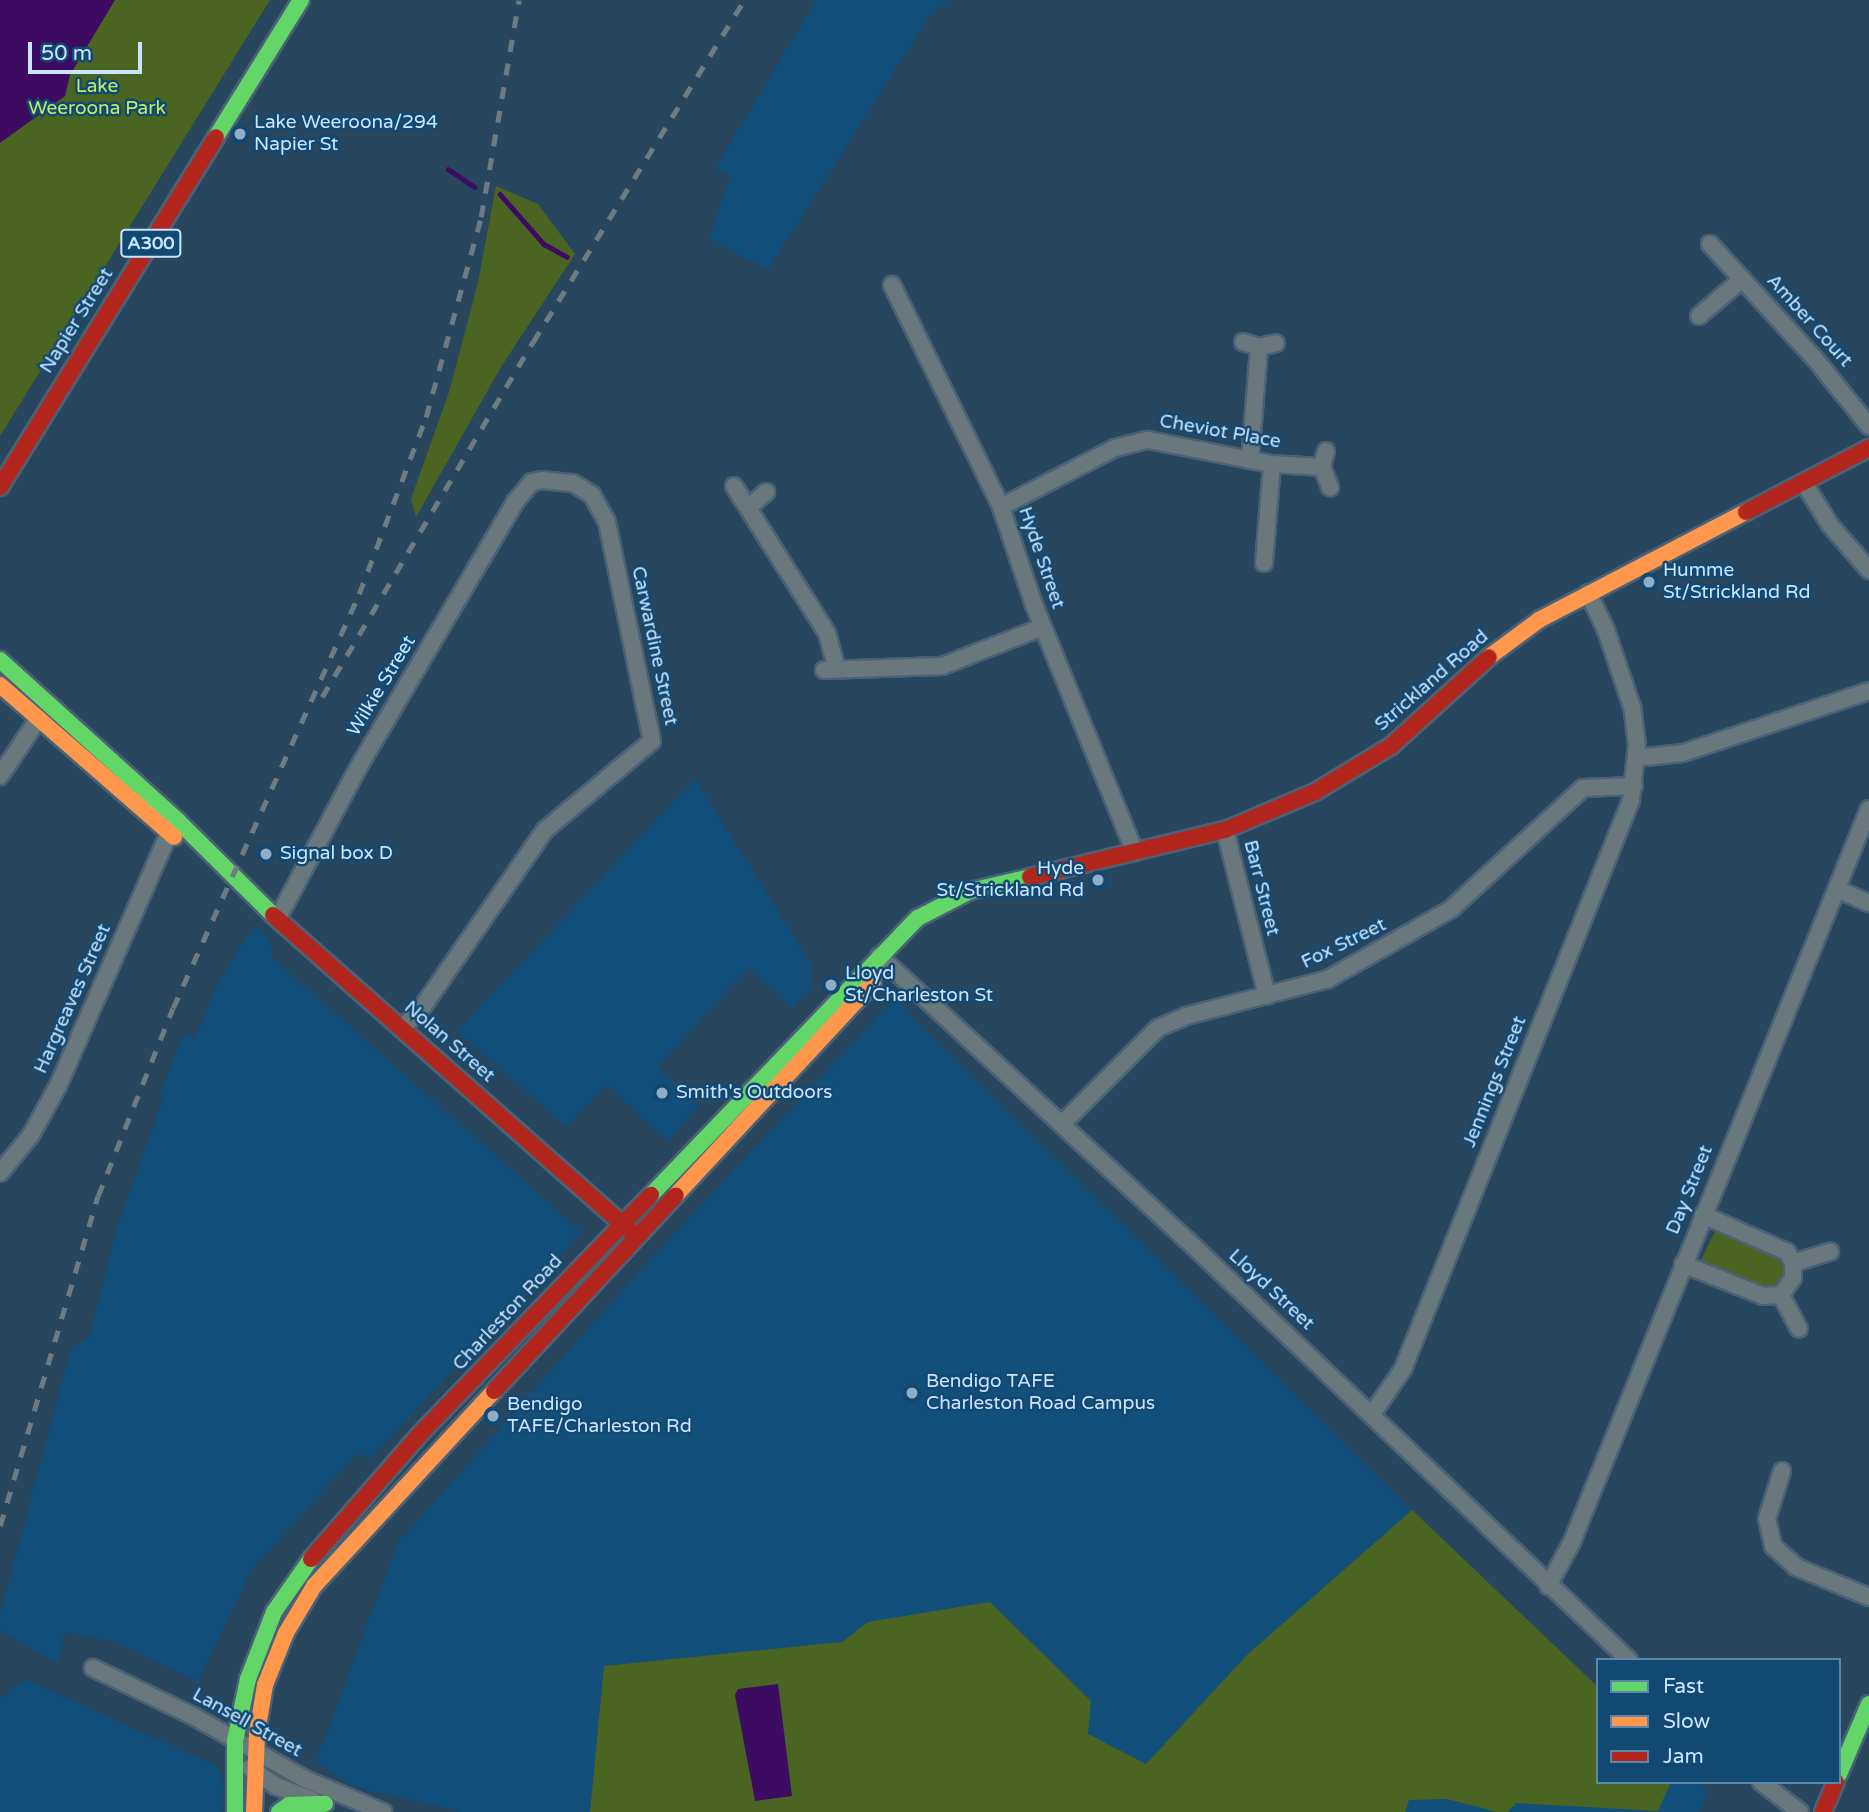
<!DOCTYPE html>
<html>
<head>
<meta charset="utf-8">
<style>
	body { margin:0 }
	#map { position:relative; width:1869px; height:1812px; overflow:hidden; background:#28465d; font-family:"Varela Round",sans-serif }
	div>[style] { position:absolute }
	.built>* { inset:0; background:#134f7b }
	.green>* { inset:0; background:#4a6522 }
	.water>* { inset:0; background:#3d0c62 }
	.stream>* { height:4.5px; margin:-2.25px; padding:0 2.25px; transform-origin:2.25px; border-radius:2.25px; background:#3d0c62 }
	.roads { filter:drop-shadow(2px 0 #4a6276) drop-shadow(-2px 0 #4a6276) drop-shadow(0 2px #4a6276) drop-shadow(0 -2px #4a6276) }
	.street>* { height:16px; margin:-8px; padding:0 8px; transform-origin:8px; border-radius:8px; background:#69787c }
	.fast>* { height:16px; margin:-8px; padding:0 8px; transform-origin:8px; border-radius:8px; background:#63d668 }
	.slow>* { height:16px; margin:-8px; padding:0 8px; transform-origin:8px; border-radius:8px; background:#ff974d }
	.jam>* { height:16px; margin:-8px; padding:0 8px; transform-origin:8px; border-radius:8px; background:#b3261e }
	.rail>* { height:4.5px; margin-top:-2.25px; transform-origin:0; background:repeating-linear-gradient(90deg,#6d7c83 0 12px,transparent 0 24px) }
	.dots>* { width:19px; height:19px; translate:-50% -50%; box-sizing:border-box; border:4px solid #124973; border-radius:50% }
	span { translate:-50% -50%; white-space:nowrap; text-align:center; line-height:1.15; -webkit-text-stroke:5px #124973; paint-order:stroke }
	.shield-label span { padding:2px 5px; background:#124973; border:2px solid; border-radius:5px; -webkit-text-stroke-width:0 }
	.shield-label { font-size:18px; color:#cae5ff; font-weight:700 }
	.park-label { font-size:19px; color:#bcef67 }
	.poi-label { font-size:19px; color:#cae5ff }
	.left { translate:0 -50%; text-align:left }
	.right { translate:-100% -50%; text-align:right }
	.street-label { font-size:19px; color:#cae5ff }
	.legend { position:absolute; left:1596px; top:1658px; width:245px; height:126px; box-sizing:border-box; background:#124973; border:2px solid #5c87ab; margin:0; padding:9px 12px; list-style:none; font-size:21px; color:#cae5ff }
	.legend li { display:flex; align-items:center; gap:14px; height:35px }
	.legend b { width:35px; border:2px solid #5c87ab }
	.scale { position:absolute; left:28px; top:42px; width:114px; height:32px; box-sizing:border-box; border:4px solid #cae5ff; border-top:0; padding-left:9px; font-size:21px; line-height:24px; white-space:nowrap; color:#cae5ff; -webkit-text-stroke:5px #124973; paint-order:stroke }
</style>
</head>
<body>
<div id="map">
	<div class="built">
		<i style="clip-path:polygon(816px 0,951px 0,930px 15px,768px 270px,709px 238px,730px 177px,716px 167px)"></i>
		<i style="clip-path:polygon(695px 779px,811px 963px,812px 987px,792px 1008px,749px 968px,657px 1067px,699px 1107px,667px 1141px,607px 1084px,566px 1127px,457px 1031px)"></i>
		<i style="clip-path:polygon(254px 926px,269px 937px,273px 958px,582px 1232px,369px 1460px,359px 1452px,251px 1570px,198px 1682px,115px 1642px,65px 1632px,58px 1664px,0 1631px,0 1614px,71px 1348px,89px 1338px,118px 1224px,164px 1097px,160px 1093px,184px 1033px,195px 1038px,218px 982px)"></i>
		<i style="clip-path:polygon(894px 999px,1412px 1510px,1248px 1654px,1146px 1764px,868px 1622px,842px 1642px,604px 1666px,590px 1812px,461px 1812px,352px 1786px,316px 1762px,397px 1544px,636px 1275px)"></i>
		<i style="clip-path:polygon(25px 1679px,217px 1766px,224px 1785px,222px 1812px,0 1812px,0 1698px)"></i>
		<i style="clip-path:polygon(1671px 1782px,1699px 1782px,1708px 1791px,1699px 1812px,1508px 1812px,1516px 1803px,1657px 1811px)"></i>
		<i style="clip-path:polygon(1447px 1799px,1497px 1812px,1406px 1812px,1408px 1800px)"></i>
	</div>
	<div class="green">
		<i style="clip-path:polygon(0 0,270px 0,0 436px)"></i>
		<i style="clip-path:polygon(496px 186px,538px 204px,575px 254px,501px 367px,416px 517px,411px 499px,450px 389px,478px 282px)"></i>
		<i style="clip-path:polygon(1716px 1229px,1766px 1253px,1780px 1253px,1788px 1270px,1778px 1288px,1756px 1289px,1754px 1282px,1729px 1272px,1703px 1266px,1701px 1260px)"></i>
		<i style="clip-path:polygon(1412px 1510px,1598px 1687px,1598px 1782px,1671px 1782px,1658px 1811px,1516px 1803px,1508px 1812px,1497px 1812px,1447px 1799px,1409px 1800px,1405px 1812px,590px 1812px,604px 1666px,842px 1642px,868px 1622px,990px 1602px,1091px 1701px,1088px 1734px,1146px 1764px,1248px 1654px)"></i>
	</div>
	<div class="water">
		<i style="clip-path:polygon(0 0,115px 0,70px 75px,65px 96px,0 143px)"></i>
		<i style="clip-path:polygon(778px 1684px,792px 1796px,755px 1801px,735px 1695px,738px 1689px)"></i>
	</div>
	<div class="stream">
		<i style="left:448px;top:169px;width:32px;rotate:34deg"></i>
		<i style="left:500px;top:194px;width:67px;rotate:48.7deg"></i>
		<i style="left:544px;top:244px;width:26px;rotate:29deg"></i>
	</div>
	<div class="roads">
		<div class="street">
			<i style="left:1710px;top:244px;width:157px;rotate:47.6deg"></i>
			<i style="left:1816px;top:360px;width:85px;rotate:51.2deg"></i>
			<i style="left:892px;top:285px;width:247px;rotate:63.8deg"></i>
			<i style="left:1001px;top:507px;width:103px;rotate:71.4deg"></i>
			<i style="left:1034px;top:605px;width:267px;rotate:67.8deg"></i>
			<i style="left:1699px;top:316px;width:57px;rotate:-40.7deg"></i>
			<i style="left:1243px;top:342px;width:17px;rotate:17deg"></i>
			<i style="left:1259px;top:347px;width:17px;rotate:-13deg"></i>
			<i style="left:1326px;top:451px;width:16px;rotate:104deg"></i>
			<i style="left:1322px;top:467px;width:22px;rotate:68deg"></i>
			<i style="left:1250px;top:460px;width:113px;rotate:-85.4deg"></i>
			<i style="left:1804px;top:483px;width:49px;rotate:58.2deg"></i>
			<i style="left:1830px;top:525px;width:60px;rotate:49.1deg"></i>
			<i style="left:734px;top:486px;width:174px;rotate:57.7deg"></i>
			<i style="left:827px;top:633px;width:38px;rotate:75deg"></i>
			<i style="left:749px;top:507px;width:23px;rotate:-41deg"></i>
			<i style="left:1001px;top:507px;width:128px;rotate:-27.4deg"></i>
			<i style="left:1115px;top:448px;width:34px;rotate:-14deg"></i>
			<i style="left:1148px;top:440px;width:126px;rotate:11deg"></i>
			<i style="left:1272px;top:464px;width:50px;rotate:3.4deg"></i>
			<i style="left:1264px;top:563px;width:99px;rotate:-85.4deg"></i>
			<i style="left:824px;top:670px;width:118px;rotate:-1.9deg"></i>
			<i style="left:942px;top:666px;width:108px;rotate:-21.1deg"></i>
			<i style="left:1636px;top:758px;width:47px;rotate:-6.1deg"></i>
			<i style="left:1683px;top:753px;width:196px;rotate:-18.4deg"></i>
			<i style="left:0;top:776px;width:70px;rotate:-56.1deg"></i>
			<i style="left:1225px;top:830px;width:171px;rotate:75.8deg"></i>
			<i style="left:1837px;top:889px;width:35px;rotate:24deg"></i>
			<i style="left:278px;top:918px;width:170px;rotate:-61.9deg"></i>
			<i style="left:358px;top:768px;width:309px;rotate:-59.4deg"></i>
			<i style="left:515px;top:502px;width:26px;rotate:-50deg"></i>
			<i style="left:532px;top:482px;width:10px;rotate:-11deg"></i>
			<i style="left:542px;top:480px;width:31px;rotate:6deg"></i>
			<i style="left:573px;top:483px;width:22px;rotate:32deg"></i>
			<i style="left:592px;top:495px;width:31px;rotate:61deg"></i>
			<i style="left:607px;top:522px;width:224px;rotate:78.4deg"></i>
			<i style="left:652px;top:741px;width:139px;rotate:140.2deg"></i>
			<i style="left:545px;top:830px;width:213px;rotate:124.7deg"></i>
			<i style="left:424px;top:1005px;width:33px;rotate:133deg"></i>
			<i style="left:879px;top:956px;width:419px;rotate:42.7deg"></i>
			<i style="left:1187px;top:1240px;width:610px;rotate:43.54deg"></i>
			<i style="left:1062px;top:1124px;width:136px;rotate:-45deg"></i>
			<i style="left:1158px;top:1028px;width:30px;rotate:-23deg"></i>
			<i style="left:1186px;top:1016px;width:147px;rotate:-14.6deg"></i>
			<i style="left:1328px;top:979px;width:142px;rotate:-29.6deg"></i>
			<i style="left:1451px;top:909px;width:179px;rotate:-42.5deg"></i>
			<i style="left:1583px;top:788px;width:51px;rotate:-2.2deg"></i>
			<i style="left:0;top:1173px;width:49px;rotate:-50.8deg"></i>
			<i style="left:31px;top:1135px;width:56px;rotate:-61.1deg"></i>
			<i style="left:58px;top:1086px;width:276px;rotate:-66.3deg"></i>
			<i style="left:1793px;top:1263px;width:39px;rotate:-17deg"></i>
			<i style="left:1683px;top:1264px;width:86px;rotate:21.8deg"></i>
			<i style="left:1763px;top:1296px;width:18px;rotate:-3deg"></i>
			<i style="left:1781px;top:1295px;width:21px;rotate:-55deg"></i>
			<i style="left:1793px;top:1278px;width:15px;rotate:-90deg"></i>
			<i style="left:1793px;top:1263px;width:13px;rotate:-119deg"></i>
			<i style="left:1787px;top:1252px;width:92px;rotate:-156.2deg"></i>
			<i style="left:1781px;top:1295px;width:38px;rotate:62deg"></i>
			<i style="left:1372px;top:1414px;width:55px;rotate:-55.4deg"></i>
			<i style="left:1403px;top:1369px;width:613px;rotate:-68.16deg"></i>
			<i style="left:1631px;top:800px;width:55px;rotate:-83.8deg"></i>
			<i style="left:1637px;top:745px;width:38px;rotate:-97deg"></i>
			<i style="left:1632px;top:707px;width:81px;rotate:-108.7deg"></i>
			<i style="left:1606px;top:630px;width:41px;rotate:-115.9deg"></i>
			<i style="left:1782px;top:1471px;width:50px;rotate:107.4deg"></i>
			<i style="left:1767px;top:1519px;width:28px;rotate:77deg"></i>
			<i style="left:1773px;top:1546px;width:31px;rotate:42deg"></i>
			<i style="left:1796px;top:1567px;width:79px;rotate:22.3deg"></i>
			<i style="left:1548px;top:1586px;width:48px;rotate:-61.3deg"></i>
			<i style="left:1571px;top:1544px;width:793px;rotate:-67.93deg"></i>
			<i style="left:93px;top:1668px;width:111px;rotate:25.6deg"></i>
			<i style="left:193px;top:1716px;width:129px;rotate:29.4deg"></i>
			<i style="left:305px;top:1779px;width:85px;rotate:22.9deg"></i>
			<i style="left:250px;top:1768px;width:32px;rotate:35deg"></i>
			<i style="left:276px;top:1786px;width:40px;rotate:21deg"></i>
			<i style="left:1761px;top:1782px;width:49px;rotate:37.6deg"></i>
		</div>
		<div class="fast">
			<i style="left:216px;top:137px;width:161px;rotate:-58.2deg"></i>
			<i style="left:0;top:660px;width:240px;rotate:42.1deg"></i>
			<i style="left:178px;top:821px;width:134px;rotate:44.7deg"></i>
			<i style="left:651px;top:1195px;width:385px;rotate:-46.1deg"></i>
			<i style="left:918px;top:918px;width:59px;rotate:-27.4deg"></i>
			<i style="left:970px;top:891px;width:62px;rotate:-13.1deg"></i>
			<i style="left:1839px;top:1774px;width:76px;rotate:-66.8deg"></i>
			<i style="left:235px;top:1812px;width:71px;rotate:-90deg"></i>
			<i style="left:235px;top:1741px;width:63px;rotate:-78.2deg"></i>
			<i style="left:248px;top:1679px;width:72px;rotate:-68.8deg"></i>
			<i style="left:274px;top:1612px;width:65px;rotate:-55.1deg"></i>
			<i style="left:279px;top:1812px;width:12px;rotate:-35deg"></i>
			<i style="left:289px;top:1805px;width:36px;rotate:-2deg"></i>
		</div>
		<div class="slow">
			<i style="left:1489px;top:657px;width:62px;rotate:-36.5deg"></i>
			<i style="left:1539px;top:620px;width:233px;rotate:-27.6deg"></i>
			<i style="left:0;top:685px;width:231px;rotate:41.1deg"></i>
			<i style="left:676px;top:1195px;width:289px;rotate:-47.1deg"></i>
			<i style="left:254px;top:1812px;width:79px;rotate:-87.8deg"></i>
			<i style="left:257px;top:1733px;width:49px;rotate:-80.5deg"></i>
			<i style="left:265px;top:1685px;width:56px;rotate:-68deg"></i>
			<i style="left:286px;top:1633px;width:55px;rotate:-59.2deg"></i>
			<i style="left:314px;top:1586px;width:265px;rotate:-47.3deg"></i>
		</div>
		<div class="jam">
			<i style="left:0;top:487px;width:411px;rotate:-58.3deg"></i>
			<i style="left:1746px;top:512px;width:139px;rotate:-27.5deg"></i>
			<i style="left:1030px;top:877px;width:201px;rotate:-13.6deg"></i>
			<i style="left:1225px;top:830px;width:98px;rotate:-22.9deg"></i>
			<i style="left:1315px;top:792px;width:89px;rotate:-31.2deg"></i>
			<i style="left:1391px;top:746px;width:132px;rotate:-42.2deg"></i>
			<i style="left:273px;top:915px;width:481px;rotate:41.5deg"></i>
			<i style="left:494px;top:1391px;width:267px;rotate:-47.1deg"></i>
			<i style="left:311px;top:1559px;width:164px;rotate:-48.9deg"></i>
			<i style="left:419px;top:1435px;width:334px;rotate:-46deg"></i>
			<i style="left:1823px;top:1812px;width:33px;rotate:-67deg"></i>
		</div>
	</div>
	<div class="rail">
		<i style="left:322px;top:697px;width:413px;rotate:-59.3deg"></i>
		<i style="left:533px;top:342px;width:402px;rotate:-58.3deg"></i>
		<i style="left:0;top:1526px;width:344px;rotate:-73.5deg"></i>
		<i style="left:98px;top:1196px;width:202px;rotate:-68.3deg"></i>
		<i style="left:173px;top:1008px;width:454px;rotate:-65.8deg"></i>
		<i style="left:359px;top:594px;width:189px;rotate:-69.3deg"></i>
		<i style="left:426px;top:417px;width:207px;rotate:-74.6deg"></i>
		<i style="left:481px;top:217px;width:220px;rotate:-80.1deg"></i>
	</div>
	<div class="dots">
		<i style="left:240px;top:134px;background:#91adc6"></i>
		<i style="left:1649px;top:582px;background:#91adc6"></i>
		<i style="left:266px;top:854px;background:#91adc6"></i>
		<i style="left:1098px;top:880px;background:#91adc6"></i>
		<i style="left:831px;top:985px;background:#91adc6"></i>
		<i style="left:662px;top:1093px;background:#91adc6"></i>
		<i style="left:912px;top:1393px;background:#91adc6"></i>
		<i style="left:493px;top:1416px;background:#91adc6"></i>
	</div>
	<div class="shield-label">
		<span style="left:151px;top:243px">A300</span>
	</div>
	<div class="park-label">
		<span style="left:97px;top:98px">Lake<br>Weeroona Park</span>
	</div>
	<div class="poi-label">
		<span class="left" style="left:254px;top:134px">Lake Weeroona/294<br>Napier St</span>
		<span class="left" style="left:1663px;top:582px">Humme<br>St/Strickland Rd</span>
		<span class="left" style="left:280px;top:854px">Signal box D</span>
		<span class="right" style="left:1084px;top:880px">Hyde<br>St/Strickland Rd</span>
		<span class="left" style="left:845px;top:985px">Lloyd<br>St/Charleston St</span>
		<span class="left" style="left:676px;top:1093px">Smith's Outdoors</span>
		<span class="left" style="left:926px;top:1393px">Bendigo TAFE<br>Charleston Road Campus</span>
		<span class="left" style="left:507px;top:1416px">Bendigo<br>TAFE/Charleston Rd</span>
	</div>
	<div class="street-label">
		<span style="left:77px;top:321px;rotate:-58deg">Napier Street</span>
		<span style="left:1809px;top:321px;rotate:48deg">Amber Court</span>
		<span style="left:1220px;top:432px;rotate:10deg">Cheviot Place</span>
		<span style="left:1041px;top:558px;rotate:71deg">Hyde Street</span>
		<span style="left:654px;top:646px;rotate:78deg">Carwardine Street</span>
		<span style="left:1432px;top:681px;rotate:-41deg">Strickland Road</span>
		<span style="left:382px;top:686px;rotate:-59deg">Wilkie Street</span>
		<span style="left:1261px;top:888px;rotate:76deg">Barr Street</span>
		<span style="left:1344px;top:944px;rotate:-26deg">Fox Street</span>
		<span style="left:73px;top:999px;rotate:-66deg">Hargreaves Street</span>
		<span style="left:449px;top:1042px;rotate:41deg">Nolan Street</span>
		<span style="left:1495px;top:1082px;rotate:-68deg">Jennings Street</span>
		<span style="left:1690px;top:1190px;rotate:-68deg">Day Street</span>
		<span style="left:1271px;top:1290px;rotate:43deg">Lloyd Street</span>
		<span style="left:508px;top:1313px;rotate:-47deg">Charleston Road</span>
		<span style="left:247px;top:1723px;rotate:29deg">Lansell Street</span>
	</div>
	<ul class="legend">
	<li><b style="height:9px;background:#63d668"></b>Fast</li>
	<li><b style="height:9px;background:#ff974d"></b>Slow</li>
	<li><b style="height:9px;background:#b3261e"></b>Jam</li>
	</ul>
	<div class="scale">50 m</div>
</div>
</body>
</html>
